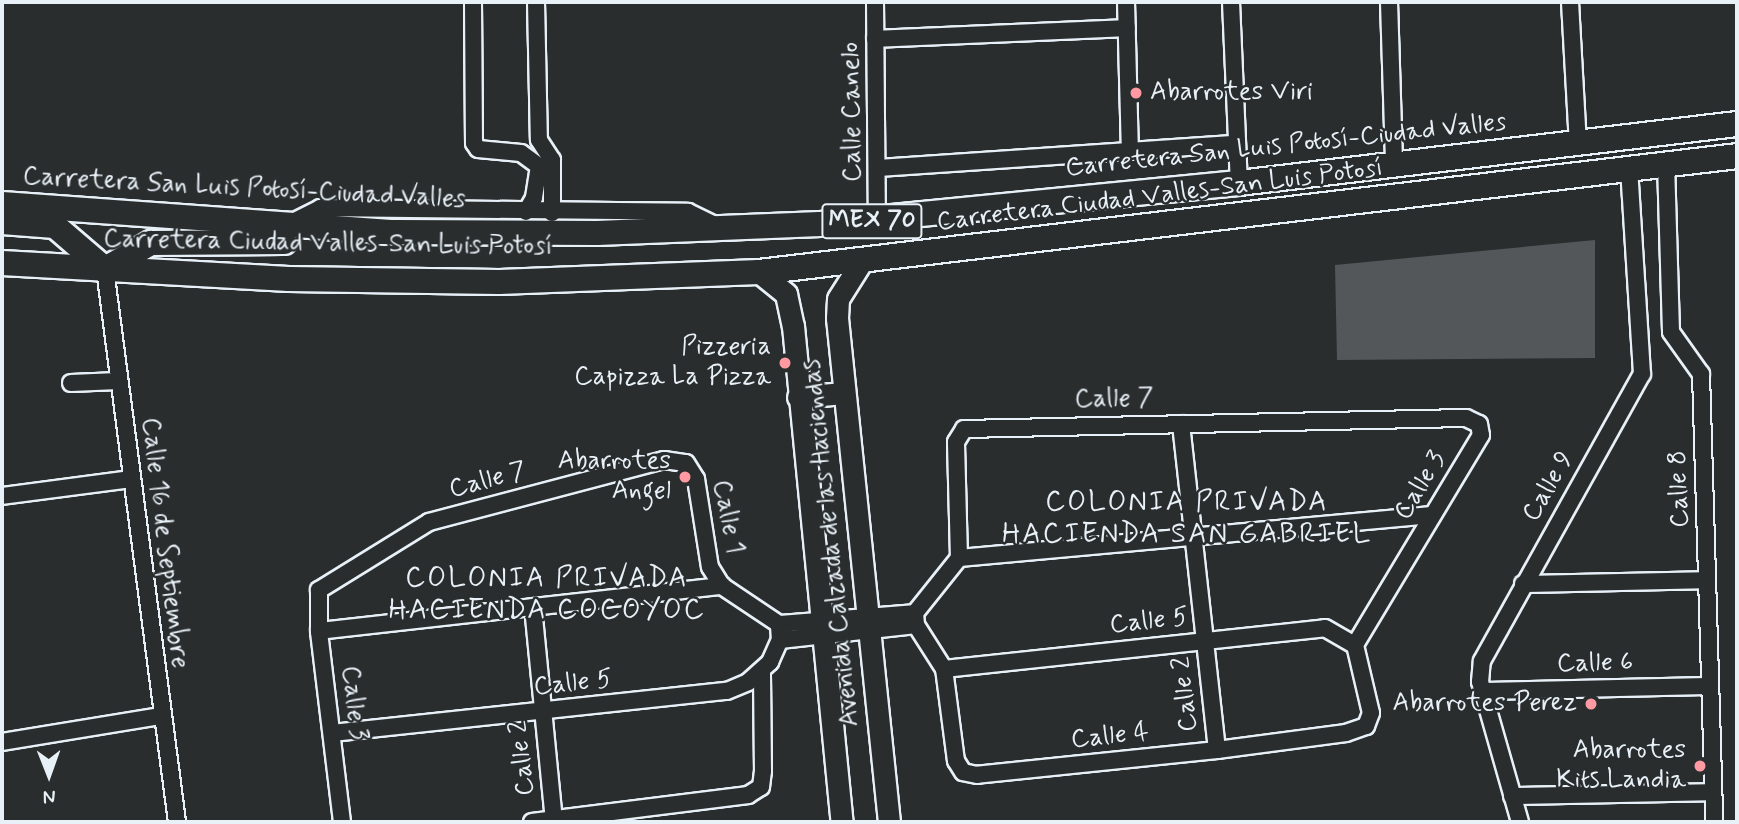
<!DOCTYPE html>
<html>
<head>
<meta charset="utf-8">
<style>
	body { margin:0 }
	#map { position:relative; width:1739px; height:824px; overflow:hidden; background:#2a2d2e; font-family:Mynerve,sans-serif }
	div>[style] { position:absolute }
	.building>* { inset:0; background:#535759 }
	.roads { filter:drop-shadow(2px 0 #e8f1f8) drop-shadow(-2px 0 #e8f1f8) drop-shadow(0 2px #e8f1f8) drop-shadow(0 -2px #e8f1f8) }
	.street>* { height:16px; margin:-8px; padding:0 8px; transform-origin:8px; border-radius:8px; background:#2a2d2e }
	.secondary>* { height:21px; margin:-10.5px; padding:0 10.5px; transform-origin:10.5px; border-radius:10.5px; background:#2a2d2e }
	.primary>* { height:24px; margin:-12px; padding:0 12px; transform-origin:12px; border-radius:12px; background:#2a2d2e }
	.dots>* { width:19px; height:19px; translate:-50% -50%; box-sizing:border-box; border:4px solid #2a2d2e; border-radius:50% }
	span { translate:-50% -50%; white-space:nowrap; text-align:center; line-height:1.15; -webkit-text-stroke:5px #2a2d2e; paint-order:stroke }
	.shield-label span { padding:2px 5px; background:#2a2d2e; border:2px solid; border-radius:5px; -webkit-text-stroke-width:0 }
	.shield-label { font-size:24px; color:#e8f1f8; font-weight:700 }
	.poi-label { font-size:26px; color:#e8f1f8 }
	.left { translate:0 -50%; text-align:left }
	.right { translate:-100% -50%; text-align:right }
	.street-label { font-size:26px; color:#e8f1f8 }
	.neighbourhood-label { font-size:28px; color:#e8f1f8; letter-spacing:2px }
	.frame { position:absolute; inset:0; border:4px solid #e8f1f8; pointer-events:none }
	.north { position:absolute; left:14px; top:740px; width:70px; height:70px; -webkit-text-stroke:5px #2a2d2e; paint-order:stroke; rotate:179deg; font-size:19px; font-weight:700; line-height:28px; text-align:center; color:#e8f1f8 }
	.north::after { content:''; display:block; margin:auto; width:24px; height:32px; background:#e8f1f8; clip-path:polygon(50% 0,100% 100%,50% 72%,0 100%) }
</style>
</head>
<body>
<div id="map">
	<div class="building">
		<i style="clip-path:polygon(1595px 240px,1595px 358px,1337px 360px,1335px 265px)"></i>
	</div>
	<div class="roads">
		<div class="street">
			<i style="left:473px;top:2px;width:141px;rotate:89.6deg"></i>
			<i style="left:474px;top:143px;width:7px;rotate:56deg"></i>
			<i style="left:478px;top:149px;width:43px;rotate:5.3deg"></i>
			<i style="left:521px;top:153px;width:22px;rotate:36deg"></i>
			<i style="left:539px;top:166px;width:32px;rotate:99deg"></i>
			<i style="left:534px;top:198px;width:16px;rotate:120deg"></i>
			<i style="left:536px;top:2px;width:138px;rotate:88.8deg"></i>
			<i style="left:539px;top:140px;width:24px;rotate:57deg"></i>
			<i style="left:552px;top:160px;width:53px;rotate:90deg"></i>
			<i style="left:875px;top:2px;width:219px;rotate:89.5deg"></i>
			<i style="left:1126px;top:2px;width:149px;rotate:88.5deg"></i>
			<i style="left:1231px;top:2px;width:181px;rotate:87.5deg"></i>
			<i style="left:1389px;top:2px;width:163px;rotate:88.2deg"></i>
			<i style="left:1570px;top:2px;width:141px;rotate:86.8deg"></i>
			<i style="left:875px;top:39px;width:252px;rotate:-2.5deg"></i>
			<i style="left:1666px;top:163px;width:169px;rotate:88.3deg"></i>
			<i style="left:1671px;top:332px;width:52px;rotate:54.5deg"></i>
			<i style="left:1701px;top:374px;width:448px;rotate:88.3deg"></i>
			<i style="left:879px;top:168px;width:357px;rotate:-3.9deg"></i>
			<i style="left:291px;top:223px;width:33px;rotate:-27deg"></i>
			<i style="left:320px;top:208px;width:368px;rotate:0.6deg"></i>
			<i style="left:688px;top:212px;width:32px;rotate:26deg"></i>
			<i style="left:105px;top:269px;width:558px;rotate:82.58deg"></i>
			<i style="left:71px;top:383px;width:47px;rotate:-2.4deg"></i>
			<i style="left:1466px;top:418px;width:14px;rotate:25deg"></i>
			<i style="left:1479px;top:424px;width:11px;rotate:80deg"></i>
			<i style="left:1481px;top:435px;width:245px;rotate:121deg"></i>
			<i style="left:1355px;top:645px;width:70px;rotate:76.8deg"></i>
			<i style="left:1371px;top:713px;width:14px;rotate:111deg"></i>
			<i style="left:1366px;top:726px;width:21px;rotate:161deg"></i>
			<i style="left:1346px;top:733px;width:130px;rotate:172.5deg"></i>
			<i style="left:1217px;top:750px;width:241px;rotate:174.1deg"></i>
			<i style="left:977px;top:775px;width:14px;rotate:-168deg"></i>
			<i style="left:963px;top:772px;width:13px;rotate:-122deg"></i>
			<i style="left:956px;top:761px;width:93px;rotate:-97.4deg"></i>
			<i style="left:944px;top:669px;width:52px;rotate:-122.5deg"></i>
			<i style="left:916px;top:625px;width:12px;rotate:-95deg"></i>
			<i style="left:915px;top:613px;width:70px;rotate:-51.3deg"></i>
			<i style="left:959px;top:558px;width:116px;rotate:-91.5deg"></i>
			<i style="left:956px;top:442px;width:15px;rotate:-58deg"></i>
			<i style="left:964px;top:429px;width:502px;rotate:-1.26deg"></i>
			<i style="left:1181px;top:424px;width:328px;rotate:83.7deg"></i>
			<i style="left:2px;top:496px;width:130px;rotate:-7.5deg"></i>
			<i style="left:959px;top:558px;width:475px;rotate:-5.2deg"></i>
			<i style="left:1523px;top:584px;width:184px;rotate:-1.2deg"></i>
			<i style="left:533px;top:607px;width:214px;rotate:84.4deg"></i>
			<i style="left:319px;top:631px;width:406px;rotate:-6.4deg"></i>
			<i style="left:780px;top:640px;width:137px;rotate:-6.3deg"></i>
			<i style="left:944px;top:669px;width:383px;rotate:-6.1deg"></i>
			<i style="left:1325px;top:628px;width:34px;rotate:30deg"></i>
			<i style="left:1482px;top:691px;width:228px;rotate:-1.3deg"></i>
			<i style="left:332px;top:733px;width:397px;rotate:-6.1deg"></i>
			<i style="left:727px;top:691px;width:23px;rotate:-23deg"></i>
			<i style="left:748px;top:682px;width:30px;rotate:-42deg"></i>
			<i style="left:770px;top:662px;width:24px;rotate:-66deg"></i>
			<i style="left:780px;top:640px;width:16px;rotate:-94deg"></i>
			<i style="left:2px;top:742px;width:161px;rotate:-9.3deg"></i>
			<i style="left:1512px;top:796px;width:201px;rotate:-1.1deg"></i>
			<i style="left:342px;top:822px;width:192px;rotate:-96.9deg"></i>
			<i style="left:319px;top:631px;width:41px;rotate:-90deg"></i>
			<i style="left:319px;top:590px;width:129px;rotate:-31.7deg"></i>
			<i style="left:429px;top:522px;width:243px;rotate:-14.8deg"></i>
			<i style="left:664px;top:460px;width:22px;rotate:8deg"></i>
			<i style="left:686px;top:463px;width:19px;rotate:58deg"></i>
			<i style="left:696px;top:479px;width:89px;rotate:81deg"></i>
			<i style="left:710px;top:567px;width:22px;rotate:58deg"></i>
			<i style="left:722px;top:586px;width:69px;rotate:33.7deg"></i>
			<i style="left:779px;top:624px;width:136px;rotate:-4.6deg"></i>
			<i style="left:532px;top:822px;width:218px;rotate:-7.1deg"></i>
			<i style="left:748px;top:795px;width:15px;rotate:-32deg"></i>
			<i style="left:761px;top:787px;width:16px;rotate:-83deg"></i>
			<i style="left:763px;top:771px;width:100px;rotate:-90.6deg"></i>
			<i style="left:1520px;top:822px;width:146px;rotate:-105.9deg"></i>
			<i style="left:1480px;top:682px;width:21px;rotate:-85deg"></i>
			<i style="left:1482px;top:661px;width:329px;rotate:-60.9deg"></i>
			<i style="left:1642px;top:374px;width:207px;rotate:-93.6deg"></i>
		</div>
		<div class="secondary">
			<i style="left:860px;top:264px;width:41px;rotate:122.2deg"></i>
			<i style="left:838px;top:299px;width:19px;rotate:93deg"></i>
			<i style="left:837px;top:318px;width:507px;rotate:84.11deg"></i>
			<i style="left:759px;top:272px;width:35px;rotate:39deg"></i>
			<i style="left:786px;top:294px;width:33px;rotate:78deg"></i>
			<i style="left:793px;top:326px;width:498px;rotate:84.4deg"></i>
			<i style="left:798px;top:397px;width:46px;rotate:-5deg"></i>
		</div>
		<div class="primary">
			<i style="left:2px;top:204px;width:393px;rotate:4.1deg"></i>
			<i style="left:394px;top:232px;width:203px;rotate:0.3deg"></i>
			<i style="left:597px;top:233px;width:223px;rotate:-2.3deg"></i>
			<i style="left:820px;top:224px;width:421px;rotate:-5.6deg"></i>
			<i style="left:1239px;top:183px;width:501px;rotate:-6.76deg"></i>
			<i style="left:2px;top:222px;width:53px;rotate:4.3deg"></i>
			<i style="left:55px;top:226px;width:66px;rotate:40.7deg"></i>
			<i style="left:2px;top:263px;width:287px;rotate:3.2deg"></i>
			<i style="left:289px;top:279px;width:210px;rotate:0.8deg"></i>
			<i style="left:499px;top:282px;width:260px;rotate:-2.2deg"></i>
			<i style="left:759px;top:272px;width:985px;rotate:-6.76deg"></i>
			<i style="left:105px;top:269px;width:53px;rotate:-29.5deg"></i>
			<i style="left:151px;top:243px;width:133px;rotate:-0.4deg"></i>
		</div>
	</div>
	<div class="dots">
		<i style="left:1136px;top:93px;background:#ff9aa2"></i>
		<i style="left:785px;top:363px;background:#ff9aa2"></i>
		<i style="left:685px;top:477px;background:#ff9aa2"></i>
		<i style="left:1591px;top:704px;background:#ff9aa2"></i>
		<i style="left:1700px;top:766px;background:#ff9aa2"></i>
	</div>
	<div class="shield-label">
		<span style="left:872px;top:221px">MEX 70</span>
	</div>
	<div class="poi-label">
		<span class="left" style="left:1150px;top:93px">Abarrotes Viri</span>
		<span class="right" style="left:771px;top:363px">Pizzeria<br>Capizza La Pizza</span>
		<span class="right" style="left:671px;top:477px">Abarrotes<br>Angel</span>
		<span class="right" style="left:1577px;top:704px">Abarrotes Perez</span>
		<span class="right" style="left:1686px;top:766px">Abarrotes<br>Kits Landia</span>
	</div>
	<div class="street-label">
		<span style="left:853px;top:112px;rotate:-91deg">Calle Canelo</span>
		<span style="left:1286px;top:146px;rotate:-6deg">Carretera San Luis Potosí-Ciudad Valles</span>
		<span style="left:244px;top:189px;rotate:3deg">Carretera San Luis Potosí-Ciudad Valles</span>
		<span style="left:1160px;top:196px;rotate:-7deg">Carretera Ciudad Valles-San Luis Potosí</span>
		<span style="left:328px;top:244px;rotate:1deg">Carretera Ciudad Valles-San Luis Potosí</span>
		<span style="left:1114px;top:400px;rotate:-1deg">Calle 7</span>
		<span style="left:488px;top:481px;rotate:-15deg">Calle 7</span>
		<span style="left:1421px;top:486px;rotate:-59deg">Calle 3</span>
		<span style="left:1549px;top:487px;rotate:-60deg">Calle 9</span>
		<span style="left:1680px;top:489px;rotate:-92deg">Calle 8</span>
		<span style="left:727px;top:517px;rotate:78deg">Calle 1</span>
		<span style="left:164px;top:543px;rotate:83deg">Calle 16 de Septiembre</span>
		<span style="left:832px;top:543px;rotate:-96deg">Avenida Calzada de las Haciendas</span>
		<span style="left:1149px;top:622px;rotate:-6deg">Calle 5</span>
		<span style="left:1595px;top:664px;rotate:-1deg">Calle 6</span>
		<span style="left:573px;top:684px;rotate:-6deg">Calle 5</span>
		<span style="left:1186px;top:694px;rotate:-96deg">Calle 2</span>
		<span style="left:353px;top:703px;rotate:83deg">Calle 3</span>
		<span style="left:1110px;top:737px;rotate:-6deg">Calle 4</span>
		<span style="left:523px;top:758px;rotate:-96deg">Calle 2</span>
	</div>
	<div class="neighbourhood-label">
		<span style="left:1187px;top:519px">COLONIA PRIVADA<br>HACIENDA SAN GABRIEL</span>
		<span style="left:547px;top:595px">COLONIA PRIVADA<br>HACIENDA COCOYOC</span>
	</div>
	<div class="frame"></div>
	<div class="north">N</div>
</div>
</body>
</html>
